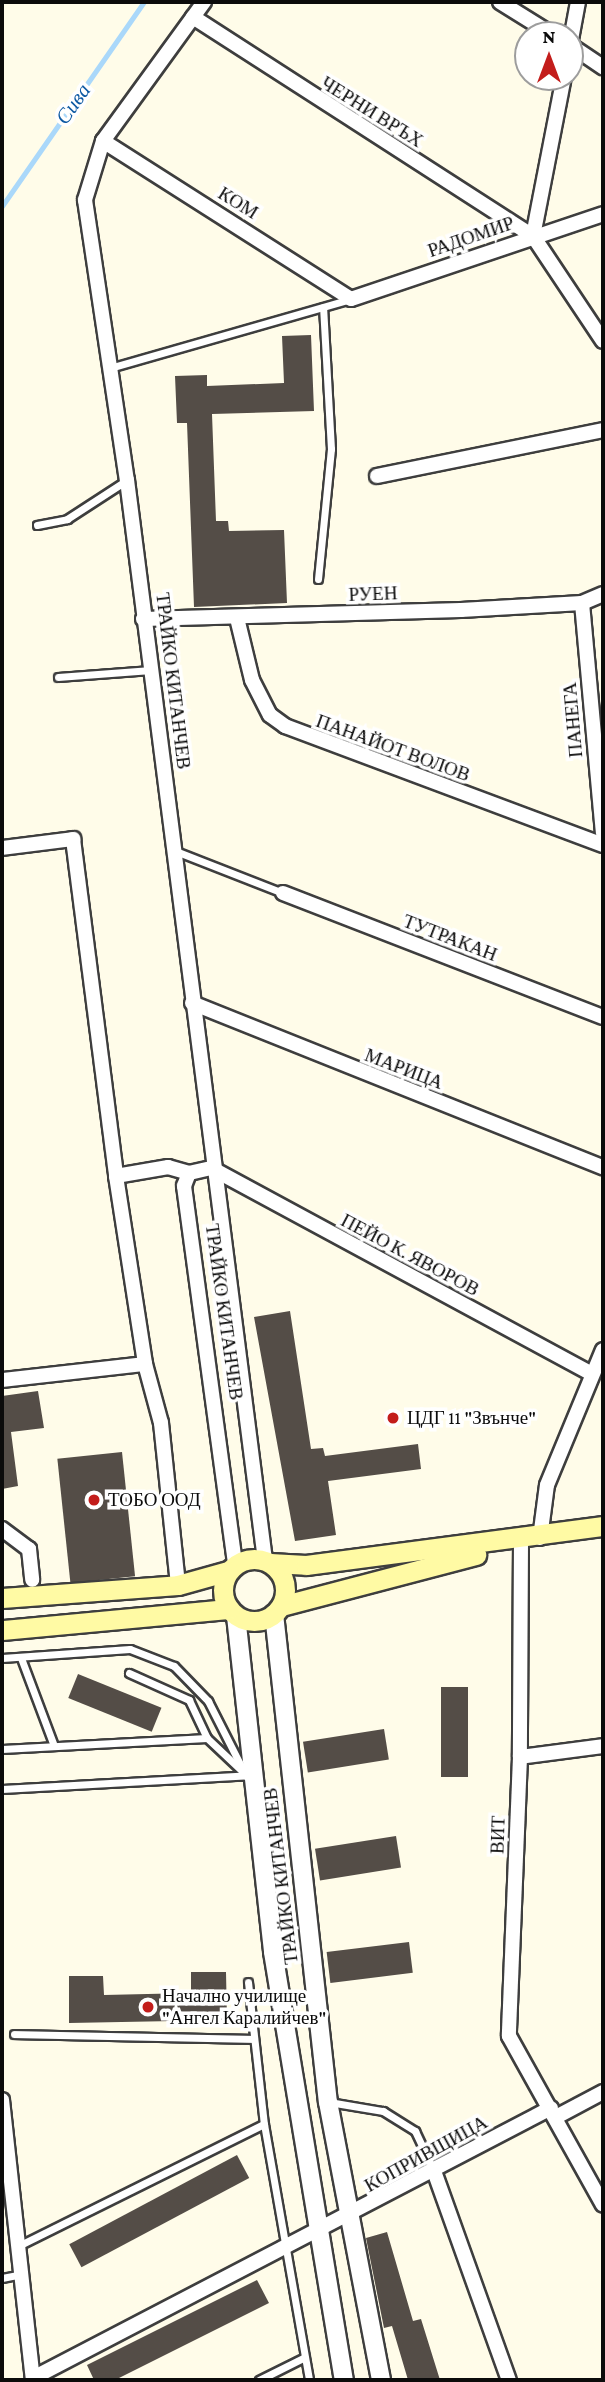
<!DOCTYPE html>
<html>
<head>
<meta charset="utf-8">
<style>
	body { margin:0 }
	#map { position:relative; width:605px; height:2382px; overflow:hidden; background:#fffce9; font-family:"Crimson Pro",serif }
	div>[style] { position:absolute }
	.stream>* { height:5px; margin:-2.5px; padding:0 2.5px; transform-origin:2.5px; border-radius:2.5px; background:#aad8fa }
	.building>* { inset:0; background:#544d47; transform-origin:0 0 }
	.roads { filter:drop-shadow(2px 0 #3e3e3e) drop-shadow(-2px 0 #3e3e3e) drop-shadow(0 2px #3e3e3e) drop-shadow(0 -2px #3e3e3e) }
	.service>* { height:7px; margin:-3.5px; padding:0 3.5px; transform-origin:3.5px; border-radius:3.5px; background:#fff }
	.minor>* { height:14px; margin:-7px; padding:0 7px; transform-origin:7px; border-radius:7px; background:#fff }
	.tertiary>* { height:18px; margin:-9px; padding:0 9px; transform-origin:9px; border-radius:9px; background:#fff }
	.secondary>* { height:19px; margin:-9.5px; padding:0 9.5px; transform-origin:9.5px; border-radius:9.5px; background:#fffaa4 }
	.secondary>.ring { margin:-9.5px; padding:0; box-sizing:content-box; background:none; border:19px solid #fffaa4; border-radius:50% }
	.dots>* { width:19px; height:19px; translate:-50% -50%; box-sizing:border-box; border:4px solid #fff; border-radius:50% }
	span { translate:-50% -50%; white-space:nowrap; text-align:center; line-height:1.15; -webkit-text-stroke:7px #fff; paint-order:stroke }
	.street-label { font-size:19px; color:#0b0b0b }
	.poi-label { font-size:19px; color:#0b0b0b }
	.left { translate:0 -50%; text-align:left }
	.water-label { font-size:21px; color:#0e5aa3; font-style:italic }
	.frame { position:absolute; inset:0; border:4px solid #0b0b0b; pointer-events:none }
	.north { position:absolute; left:514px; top:21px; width:70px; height:70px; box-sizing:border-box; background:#fff; border:2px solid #9d9d9d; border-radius:50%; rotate:0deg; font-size:19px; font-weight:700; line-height:28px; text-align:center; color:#0b0b0b }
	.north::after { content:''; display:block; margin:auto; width:24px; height:32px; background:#c31d1b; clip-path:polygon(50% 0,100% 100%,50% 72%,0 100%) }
</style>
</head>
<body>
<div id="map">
	<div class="stream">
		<i style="left:2px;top:206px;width:249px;rotate:-55.2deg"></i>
	</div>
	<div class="building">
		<i style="clip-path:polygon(311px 335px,314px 411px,212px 414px,216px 521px,228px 521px,229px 531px,284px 530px,287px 603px,194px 607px,187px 423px,177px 423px,175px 376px,207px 375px,207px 386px,284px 383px,282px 336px)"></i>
		<i style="clip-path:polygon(290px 1311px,311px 1449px,323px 1448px,325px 1456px,418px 1444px,421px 1469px,328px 1481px,336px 1535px,295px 1541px,254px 1317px)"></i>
		<i style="clip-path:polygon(38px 1391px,44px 1428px,11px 1432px,18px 1486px,2px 1489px,2px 1396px)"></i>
		<i style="left:122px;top:1452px;width:125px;height:65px;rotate:84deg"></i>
		<i style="left:78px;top:1674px;width:90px;height:26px;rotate:22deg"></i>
		<i style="left:441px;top:1687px;width:27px;height:90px"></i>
		<i style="left:384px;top:1729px;width:31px;height:82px;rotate:81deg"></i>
		<i style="left:396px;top:1836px;width:32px;height:82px;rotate:81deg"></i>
		<i style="left:409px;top:1942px;width:31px;height:83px;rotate:83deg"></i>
		<i style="clip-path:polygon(191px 1972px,226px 1972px,227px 2020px,69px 2023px,69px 1976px,103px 1976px,104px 1995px,191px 1993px)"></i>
		<i style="left:237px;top:2155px;width:26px;height:190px;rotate:62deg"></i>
		<i style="clip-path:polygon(387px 2232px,413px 2321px,421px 2319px,440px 2380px,408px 2380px,392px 2326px,384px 2328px,366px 2238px)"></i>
		<i style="clip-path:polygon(257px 2280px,269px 2303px,115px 2380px,94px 2380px,87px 2365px)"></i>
	</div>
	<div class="roads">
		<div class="service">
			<i style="left:110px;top:368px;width:251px;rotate:-16deg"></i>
			<i style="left:37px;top:525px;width:31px;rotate:-11deg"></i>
			<i style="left:67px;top:519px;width:72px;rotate:-33deg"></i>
			<i style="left:318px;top:579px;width:131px;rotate:-84.3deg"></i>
			<i style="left:331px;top:449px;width:142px;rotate:-93.2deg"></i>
			<i style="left:58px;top:677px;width:93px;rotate:-4.3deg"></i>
			<i style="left:173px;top:850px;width:118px;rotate:21.4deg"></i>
			<i style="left:2px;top:1658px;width:128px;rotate:-4deg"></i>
			<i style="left:130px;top:1649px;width:47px;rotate:21.1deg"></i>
			<i style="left:174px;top:1666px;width:49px;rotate:45.8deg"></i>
			<i style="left:208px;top:1701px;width:84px;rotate:63.1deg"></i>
			<i style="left:21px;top:1658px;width:94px;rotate:69.4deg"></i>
			<i style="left:129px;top:1673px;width:66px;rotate:24.2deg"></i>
			<i style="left:189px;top:1700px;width:42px;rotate:64.7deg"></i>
			<i style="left:207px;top:1738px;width:47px;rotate:43.3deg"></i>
			<i style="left:2px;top:1749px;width:205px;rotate:-3.1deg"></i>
			<i style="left:2px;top:1789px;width:247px;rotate:-3.2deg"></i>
			<i style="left:248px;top:1982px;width:143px;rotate:83.6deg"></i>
			<i style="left:264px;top:2124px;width:260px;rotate:80deg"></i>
			<i style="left:14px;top:2034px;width:239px;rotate:1.2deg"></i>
			<i style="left:329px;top:2102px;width:55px;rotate:9.5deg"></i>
			<i style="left:383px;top:2111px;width:38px;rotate:32deg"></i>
			<i style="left:415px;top:2131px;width:42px;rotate:64.7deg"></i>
			<i style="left:20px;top:2245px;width:272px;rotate:-26.4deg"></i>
			<i style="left:2px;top:2278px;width:20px;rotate:-11deg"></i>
			<i style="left:259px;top:2380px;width:49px;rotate:-26.6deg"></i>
		</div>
		<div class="minor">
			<i style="left:204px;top:2px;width:172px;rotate:126deg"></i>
			<i style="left:103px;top:141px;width:62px;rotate:107deg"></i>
			<i style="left:85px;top:200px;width:283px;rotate:81.5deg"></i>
			<i style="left:127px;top:480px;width:1090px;rotate:82.72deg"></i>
			<i style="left:500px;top:2px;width:62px;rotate:31.9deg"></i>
			<i style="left:193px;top:17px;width:404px;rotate:32.8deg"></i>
			<i style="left:533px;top:236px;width:126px;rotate:56.3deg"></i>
			<i style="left:570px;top:45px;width:44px;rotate:-79.5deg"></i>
			<i style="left:570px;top:45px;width:40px;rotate:34deg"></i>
			<i style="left:103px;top:141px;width:294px;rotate:32.5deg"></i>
			<i style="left:351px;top:299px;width:266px;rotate:-18.6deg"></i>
			<i style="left:533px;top:236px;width:162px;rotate:-79deg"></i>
			<i style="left:377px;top:476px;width:231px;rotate:-11.5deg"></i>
			<i style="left:582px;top:603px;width:231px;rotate:84.8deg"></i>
			<i style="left:237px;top:618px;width:64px;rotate:76.4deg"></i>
			<i style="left:252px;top:680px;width:39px;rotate:63deg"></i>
			<i style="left:270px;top:715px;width:19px;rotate:36deg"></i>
			<i style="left:285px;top:726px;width:340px;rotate:20.5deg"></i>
			<i style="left:143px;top:619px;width:318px;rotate:-1.6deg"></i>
			<i style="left:461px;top:610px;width:121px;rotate:-3.3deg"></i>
			<i style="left:582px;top:603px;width:23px;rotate:-23deg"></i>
			<i style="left:2px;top:848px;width:72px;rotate:-7.2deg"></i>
			<i style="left:73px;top:839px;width:340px;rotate:82.7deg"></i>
			<i style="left:116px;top:1176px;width:190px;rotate:81.2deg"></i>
			<i style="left:145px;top:1364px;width:61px;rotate:74.8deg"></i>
			<i style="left:161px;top:1423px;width:163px;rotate:84deg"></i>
			<i style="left:283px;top:893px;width:343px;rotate:21.2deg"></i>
			<i style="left:192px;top:1003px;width:443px;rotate:21.8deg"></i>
			<i style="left:211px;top:1168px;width:433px;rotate:28.4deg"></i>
			<i style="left:211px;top:1168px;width:23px;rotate:167deg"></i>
			<i style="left:189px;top:1173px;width:14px;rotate:111deg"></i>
			<i style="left:184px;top:1186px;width:382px;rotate:82.3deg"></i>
			<i style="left:116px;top:1176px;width:53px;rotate:-9.8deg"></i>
			<i style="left:168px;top:1167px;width:22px;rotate:16deg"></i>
			<i style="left:2px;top:1380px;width:144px;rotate:-6.4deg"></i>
			<i style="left:2px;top:1529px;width:34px;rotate:37deg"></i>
			<i style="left:29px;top:1549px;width:31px;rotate:84deg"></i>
			<i style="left:540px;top:1538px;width:53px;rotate:-82.5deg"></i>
			<i style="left:547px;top:1485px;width:146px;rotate:-67.5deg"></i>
			<i style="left:521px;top:1541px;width:216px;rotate:90.3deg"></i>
			<i style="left:520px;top:1757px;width:279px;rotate:92.3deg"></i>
			<i style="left:509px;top:2036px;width:193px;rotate:60.9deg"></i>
			<i style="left:520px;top:1757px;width:84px;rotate:-7.5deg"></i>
			<i style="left:2px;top:2100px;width:282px;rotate:83.7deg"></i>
			<i style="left:556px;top:2117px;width:53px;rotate:-28deg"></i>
			<i style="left:434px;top:2171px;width:222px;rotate:70.3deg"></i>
			<i style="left:33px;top:2378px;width:584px;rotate:-27.53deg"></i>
		</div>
		<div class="tertiary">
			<i style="left:274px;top:1614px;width:491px;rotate:83.7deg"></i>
			<i style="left:328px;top:2102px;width:283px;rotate:79.2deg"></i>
			<i style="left:236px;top:1616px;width:338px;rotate:83.7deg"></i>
			<i style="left:273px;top:1952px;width:434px;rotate:80.6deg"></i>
		</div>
		<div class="secondary">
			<i class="ring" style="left:223px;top:1559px;width:43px;height:43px"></i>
			<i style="left:270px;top:1563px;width:36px;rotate:3deg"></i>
			<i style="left:306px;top:1565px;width:300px;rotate:-7.5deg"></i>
			<i style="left:2px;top:1598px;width:176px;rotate:-4.2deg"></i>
			<i style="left:178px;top:1585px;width:52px;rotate:-15.6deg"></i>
			<i style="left:281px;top:1606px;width:202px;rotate:-14.7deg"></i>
			<i style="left:2px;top:1630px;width:228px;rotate:-5.3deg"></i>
		</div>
	</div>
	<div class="dots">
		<i style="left:393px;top:1418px;background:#c31d1b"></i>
		<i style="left:94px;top:1500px;background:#c31d1b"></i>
		<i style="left:148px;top:2007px;background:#c31d1b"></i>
	</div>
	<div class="street-label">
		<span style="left:372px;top:112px;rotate:32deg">ЧЕРНИ ВРЪХ</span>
		<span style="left:238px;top:203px;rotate:32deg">КОМ</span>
		<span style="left:471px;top:237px;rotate:-19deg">РАДОМИР</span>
		<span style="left:373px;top:594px;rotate:-2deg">РУЕН</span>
		<span style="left:173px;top:681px;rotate:83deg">ТРАЙКО КИТАНЧЕВ</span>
		<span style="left:573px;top:720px;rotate:-95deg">ПАНЕГА</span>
		<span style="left:393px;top:748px;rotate:20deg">ПАНАЙОТ ВОЛОВ</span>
		<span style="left:450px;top:938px;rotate:21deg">ТУТРАКАН</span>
		<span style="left:404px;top:1069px;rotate:21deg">МАРИЦА</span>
		<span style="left:410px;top:1255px;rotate:28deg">ПЕЙО К. ЯВОРОВ</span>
		<span style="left:224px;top:1312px;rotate:82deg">ТРАЙКО КИТАНЧЕВ</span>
		<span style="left:498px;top:1835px;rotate:-88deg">ВИТ</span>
		<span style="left:281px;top:1876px;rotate:-97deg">ТРАЙКО КИТАНЧЕВ</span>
		<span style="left:426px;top:2154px;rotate:-29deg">КОПРИВЩИЦА</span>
	</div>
	<div class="poi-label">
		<span class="left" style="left:407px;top:1418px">ЦДГ 11 "Звънче"</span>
		<span class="left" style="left:108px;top:1500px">ТОБО ООД</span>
		<span class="left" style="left:162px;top:2007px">Начално училище<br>"Ангел Каралийчев"</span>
	</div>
	<div class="water-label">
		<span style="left:73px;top:104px;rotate:-55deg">Сива</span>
	</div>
	<div class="frame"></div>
	<div class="north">N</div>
</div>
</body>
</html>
